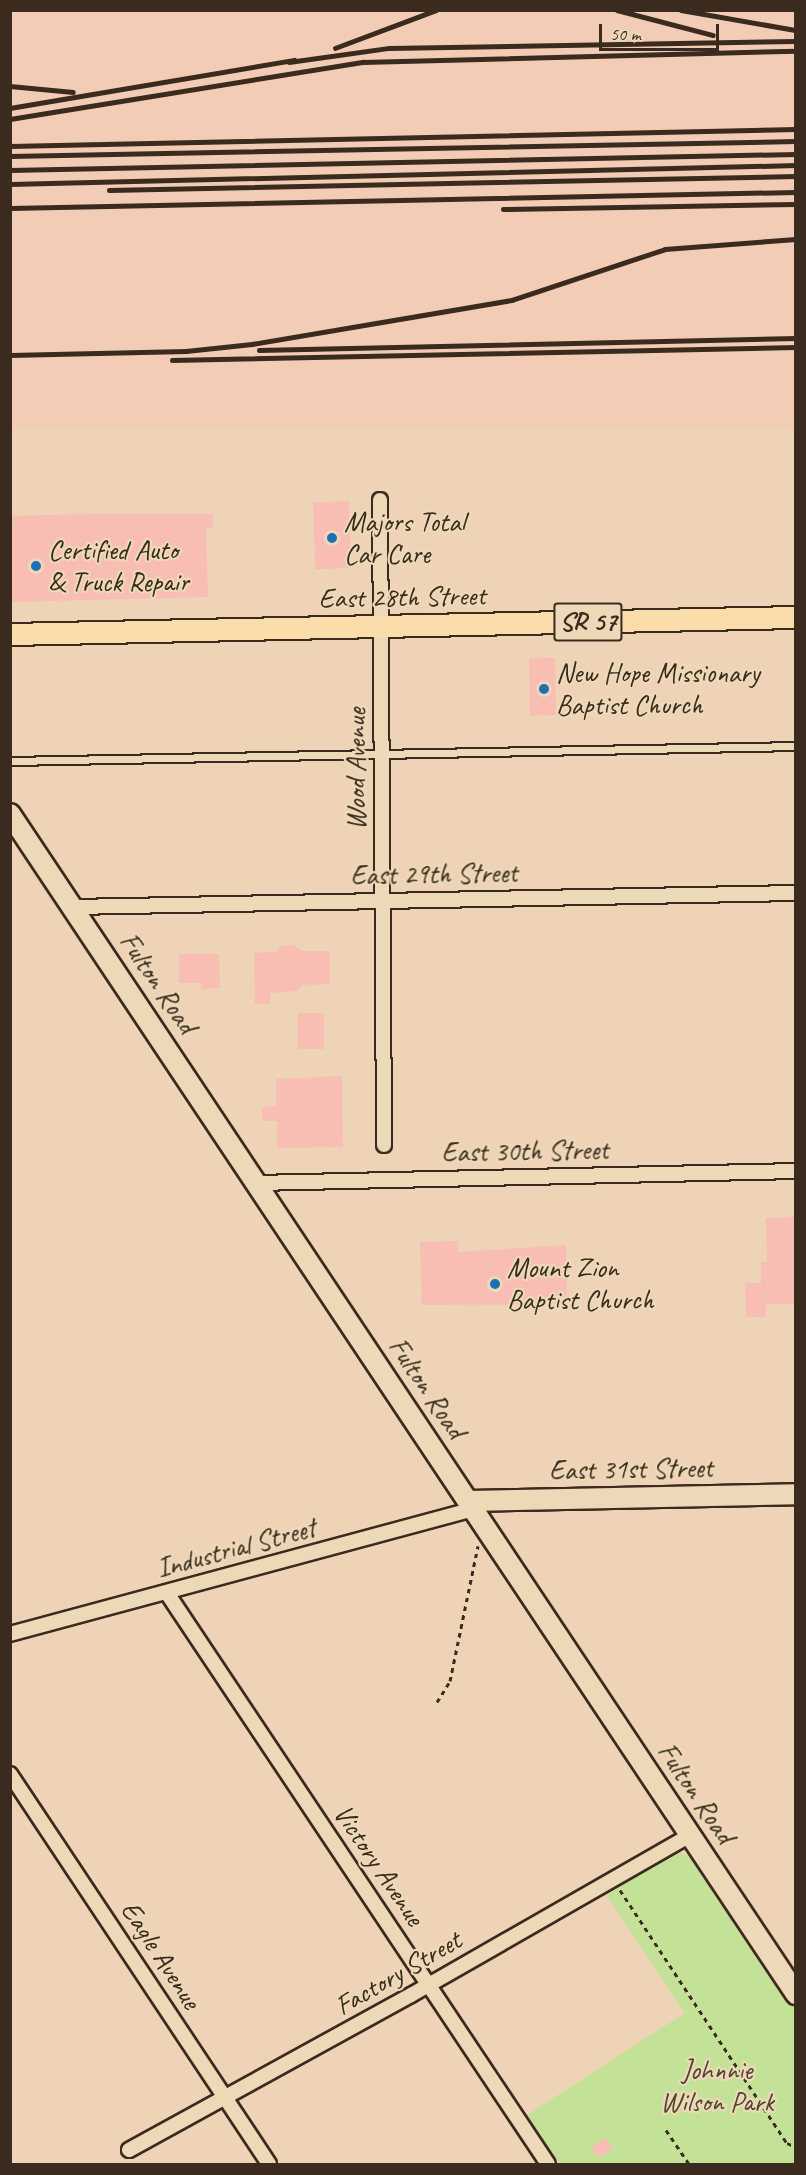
<!DOCTYPE html>
<html>
<head>
<meta charset="utf-8">
<style>
	body { margin:0 }
	#map { position:relative; width:806px; height:2175px; overflow:hidden; background:#efd3b6; font-family:Caveat,sans-serif }
	div>[style] { position:absolute }
	.built>* { inset:0; background:#f2ccb5; transform-origin:0 0 }
	.green>* { inset:0; background:#c4e198 }
	.building>* { inset:0; background:#f8bdb3; transform-origin:0 0 }
	.path>* { height:3px; margin-top:-1.5px; transform-origin:0; background:repeating-linear-gradient(90deg,#3b2a1e 0 4.5px,transparent 0 9px) }
	.roads { filter:drop-shadow(2px 0 #3b2a1e) drop-shadow(-2px 0 #3b2a1e) drop-shadow(0 2px #3b2a1e) drop-shadow(0 -2px #3b2a1e) }
	.lane>* { height:7px; margin:-3.5px; padding:0 3.5px; transform-origin:3.5px; border-radius:3.5px; background:#edd9b7 }
	.street>* { height:14px; margin:-7px; padding:0 7px; transform-origin:7px; border-radius:7px; background:#edd9b7 }
	.secondary>* { height:20px; margin:-10px; padding:0 10px; transform-origin:10px; border-radius:10px; background:#edd9b7 }
	.primary>* { height:21px; margin:-10.5px; padding:0 10.5px; transform-origin:10.5px; border-radius:10.5px; background:#fbddab }
	.rail>* { height:4.5px; margin:-2.25px; padding:0 2.25px; transform-origin:2.25px; border-radius:2.25px; background:#3b2a1e }
	.dots>* { width:16px; height:16px; translate:-50% -50%; box-sizing:border-box; border:3px solid #edd9b7; border-radius:50% }
	span { translate:-50% -50%; white-space:nowrap; text-align:center; line-height:1.15; -webkit-text-stroke:4.5px #edd9b7; paint-order:stroke }
	.shield-label span { padding:2px 4px; background:#edd9b7; border:2px solid; border-radius:4px; -webkit-text-stroke-width:0 }
	.shield-label { font-size:27px; color:#3b2a1e; font-weight:700 }
	.poi-label { font-size:28px; color:#3b2a1e }
	.left { translate:0 -50%; text-align:left }
	.street-label { font-size:28px; color:#3b2a1e }
	.park-label { font-size:28px; color:#504530 }
	.frame { position:absolute; inset:0; border:12px solid #3b2a1e; pointer-events:none }
	.scale { position:absolute; left:599px; top:24px; width:120px; height:27px; box-sizing:border-box; border:3px solid #3b2a1e; border-top:0; padding-left:8px; font-size:18px; line-height:21px; white-space:nowrap; color:#3b2a1e; -webkit-text-stroke:4px #edd9b7; paint-order:stroke }
</style>
</head>
<body>
<div id="map">
	<div class="built">
		<i style="left:10px;top:11px;width:785px;height:417px"></i>
	</div>
	<div class="green">
		<i style="clip-path:polygon(677px 1852px,698px 1859px,795px 2007px,795px 2164px,560px 2164px,527px 2115px,685px 2013px,605px 1893px)"></i>
	</div>
	<div class="building">
		<i style="left:349px;top:501px;width:67px;height:36px;rotate:88deg"></i>
		<i style="clip-path:polygon(92px 514px,213px 514px,213px 527px,206px 528px,208px 597px,10px 602px,10px 516px)"></i>
		<i style="left:555px;top:658px;width:57px;height:26px;rotate:89deg"></i>
		<i style="clip-path:polygon(294px 945px,301px 951px,330px 951px,330px 984px,302px 985px,296px 991px,270px 993px,270px 1004px,255px 1004px,254px 953px,275px 952px,281px 946px)"></i>
		<i style="clip-path:polygon(179px 954px,219px 954px,220px 988px,201px 989px,201px 983px,179px 983px)"></i>
		<i style="left:324px;top:1013px;width:36px;height:26px;rotate:90deg"></i>
		<i style="clip-path:polygon(342px 1076px,343px 1147px,277px 1148px,277px 1121px,262px 1121px,262px 1107px,276px 1106px,276px 1079px)"></i>
		<i style="clip-path:polygon(795px 1217px,795px 1304px,766px 1304px,765px 1317px,746px 1317px,745px 1283px,761px 1283px,761px 1262px,767px 1262px,766px 1218px)"></i>
		<i style="clip-path:polygon(458px 1241px,459px 1252px,566px 1245px,567px 1304px,422px 1305px,420px 1242px)"></i>
		<i style="left:606px;top:2138px;width:13px;height:17px;rotate:58deg"></i>
	</div>
	<div class="path">
		<i style="left:437px;top:1702px;width:25px;rotate:-58deg"></i>
		<i style="left:450px;top:1681px;width:138px;rotate:-78.3deg"></i>
		<i style="left:620px;top:1890px;width:303px;rotate:56.6deg"></i>
		<i style="left:787px;top:2143px;width:10px;rotate:24deg"></i>
		<i style="left:666px;top:2130px;width:41px;rotate:55.9deg"></i>
	</div>
	<div class="roads">
		<div class="lane">
			<i style="left:10px;top:761px;width:786px;rotate:-1.09deg"></i>
		</div>
		<div class="street">
			<i style="left:380px;top:500px;width:645px;rotate:89.64deg"></i>
			<i style="left:73px;top:907px;width:723px;rotate:-1.11deg"></i>
			<i style="left:256px;top:1183px;width:540px;rotate:-1.27deg"></i>
			<i style="left:167px;top:1593px;width:686px;rotate:56.29deg"></i>
			<i style="left:10px;top:1634px;width:480px;rotate:-15.1deg"></i>
			<i style="left:10px;top:1774px;width:468px;rotate:56.4deg"></i>
			<i style="left:129px;top:2150px;width:322px;rotate:-28.8deg"></i>
			<i style="left:411px;top:1995px;width:322px;rotate:-29.8deg"></i>
		</div>
		<div class="secondary">
			<i style="left:10px;top:814px;width:1418px;rotate:56.33deg"></i>
			<i style="left:468px;top:1501px;width:328px;rotate:-1.2deg"></i>
		</div>
		<div class="primary">
			<i style="left:10px;top:634px;width:786px;rotate:-1.24deg"></i>
		</div>
	</div>
	<div class="rail">
		<i style="left:617px;top:10px;width:99px;rotate:14.6deg"></i>
		<i style="left:681px;top:10px;width:117px;rotate:9.9deg"></i>
		<i style="left:335px;top:48px;width:108px;rotate:-20.6deg"></i>
		<i style="left:289px;top:62px;width:101px;rotate:-8deg"></i>
		<i style="left:389px;top:48px;width:407px;rotate:-1deg"></i>
		<i style="left:10px;top:86px;width:63px;rotate:5.4deg"></i>
		<i style="left:10px;top:108px;width:288px;rotate:-9.6deg"></i>
		<i style="left:10px;top:119px;width:358px;rotate:-9.2deg"></i>
		<i style="left:363px;top:62px;width:433px;rotate:-1.5deg"></i>
		<i style="left:10px;top:146px;width:786px;rotate:-1.24deg"></i>
		<i style="left:10px;top:156px;width:786px;rotate:-1.09deg"></i>
		<i style="left:10px;top:170px;width:786px;rotate:-1.17deg"></i>
		<i style="left:10px;top:184px;width:786px;rotate:-1.38deg"></i>
		<i style="left:109px;top:190px;width:687px;rotate:-1.17deg"></i>
		<i style="left:10px;top:208px;width:786px;rotate:-1.17deg"></i>
		<i style="left:503px;top:209px;width:293px;rotate:-1deg"></i>
		<i style="left:259px;top:350px;width:537px;rotate:-1.28deg"></i>
		<i style="left:10px;top:355px;width:176px;rotate:-1.3deg"></i>
		<i style="left:186px;top:351px;width:66px;rotate:-6.1deg"></i>
		<i style="left:252px;top:344px;width:264px;rotate:-9.6deg"></i>
		<i style="left:512px;top:300px;width:161px;rotate:-18.4deg"></i>
		<i style="left:665px;top:249px;width:131px;rotate:-4.4deg"></i>
		<i style="left:172px;top:360px;width:624px;rotate:-1.19deg"></i>
	</div>
	<div class="dots">
		<i style="left:332px;top:538px;background:#1f6fb2"></i>
		<i style="left:36px;top:566px;background:#1f6fb2"></i>
		<i style="left:544px;top:689px;background:#1f6fb2"></i>
		<i style="left:495px;top:1284px;background:#1f6fb2"></i>
	</div>
	<div class="shield-label">
		<span style="left:588px;top:622px">SR 57</span>
	</div>
	<div class="poi-label">
		<span class="left" style="left:344px;top:538px">Majors Total<br>Car Care</span>
		<span class="left" style="left:48px;top:566px">Certified Auto<br>&amp; Truck Repair</span>
		<span class="left" style="left:556px;top:689px">New Hope Missionary<br>Baptist Church</span>
		<span class="left" style="left:507px;top:1284px">Mount Zion<br>Baptist Church</span>
	</div>
	<div class="street-label">
		<span style="left:402px;top:597px;rotate:-1deg">East 28th Street</span>
		<span style="left:356px;top:769px;rotate:-90deg">Wood Avenue</span>
		<span style="left:434px;top:874px;rotate:-1deg">East 29th Street</span>
		<span style="left:158px;top:983px;rotate:56deg">Fulton Road</span>
		<span style="left:525px;top:1151px;rotate:-1deg">East 30th Street</span>
		<span style="left:427px;top:1388px;rotate:56deg">Fulton Road</span>
		<span style="left:631px;top:1469px;rotate:-1deg">East 31st Street</span>
		<span style="left:236px;top:1548px;rotate:-15deg">Industrial Street</span>
		<span style="left:696px;top:1793px;rotate:56deg">Fulton Road</span>
		<span style="left:379px;top:1865px;rotate:56deg">Victory Avenue</span>
		<span style="left:161px;top:1955px;rotate:57deg">Eagle Avenue</span>
		<span style="left:398px;top:1973px;rotate:-30deg">Factory Street</span>
	</div>
	<div class="park-label">
		<span style="left:717px;top:2086px">Johnnie<br>Wilson Park</span>
	</div>
	<div class="frame"></div>
	<div class="scale">50 m</div>
</div>
</body>
</html>
